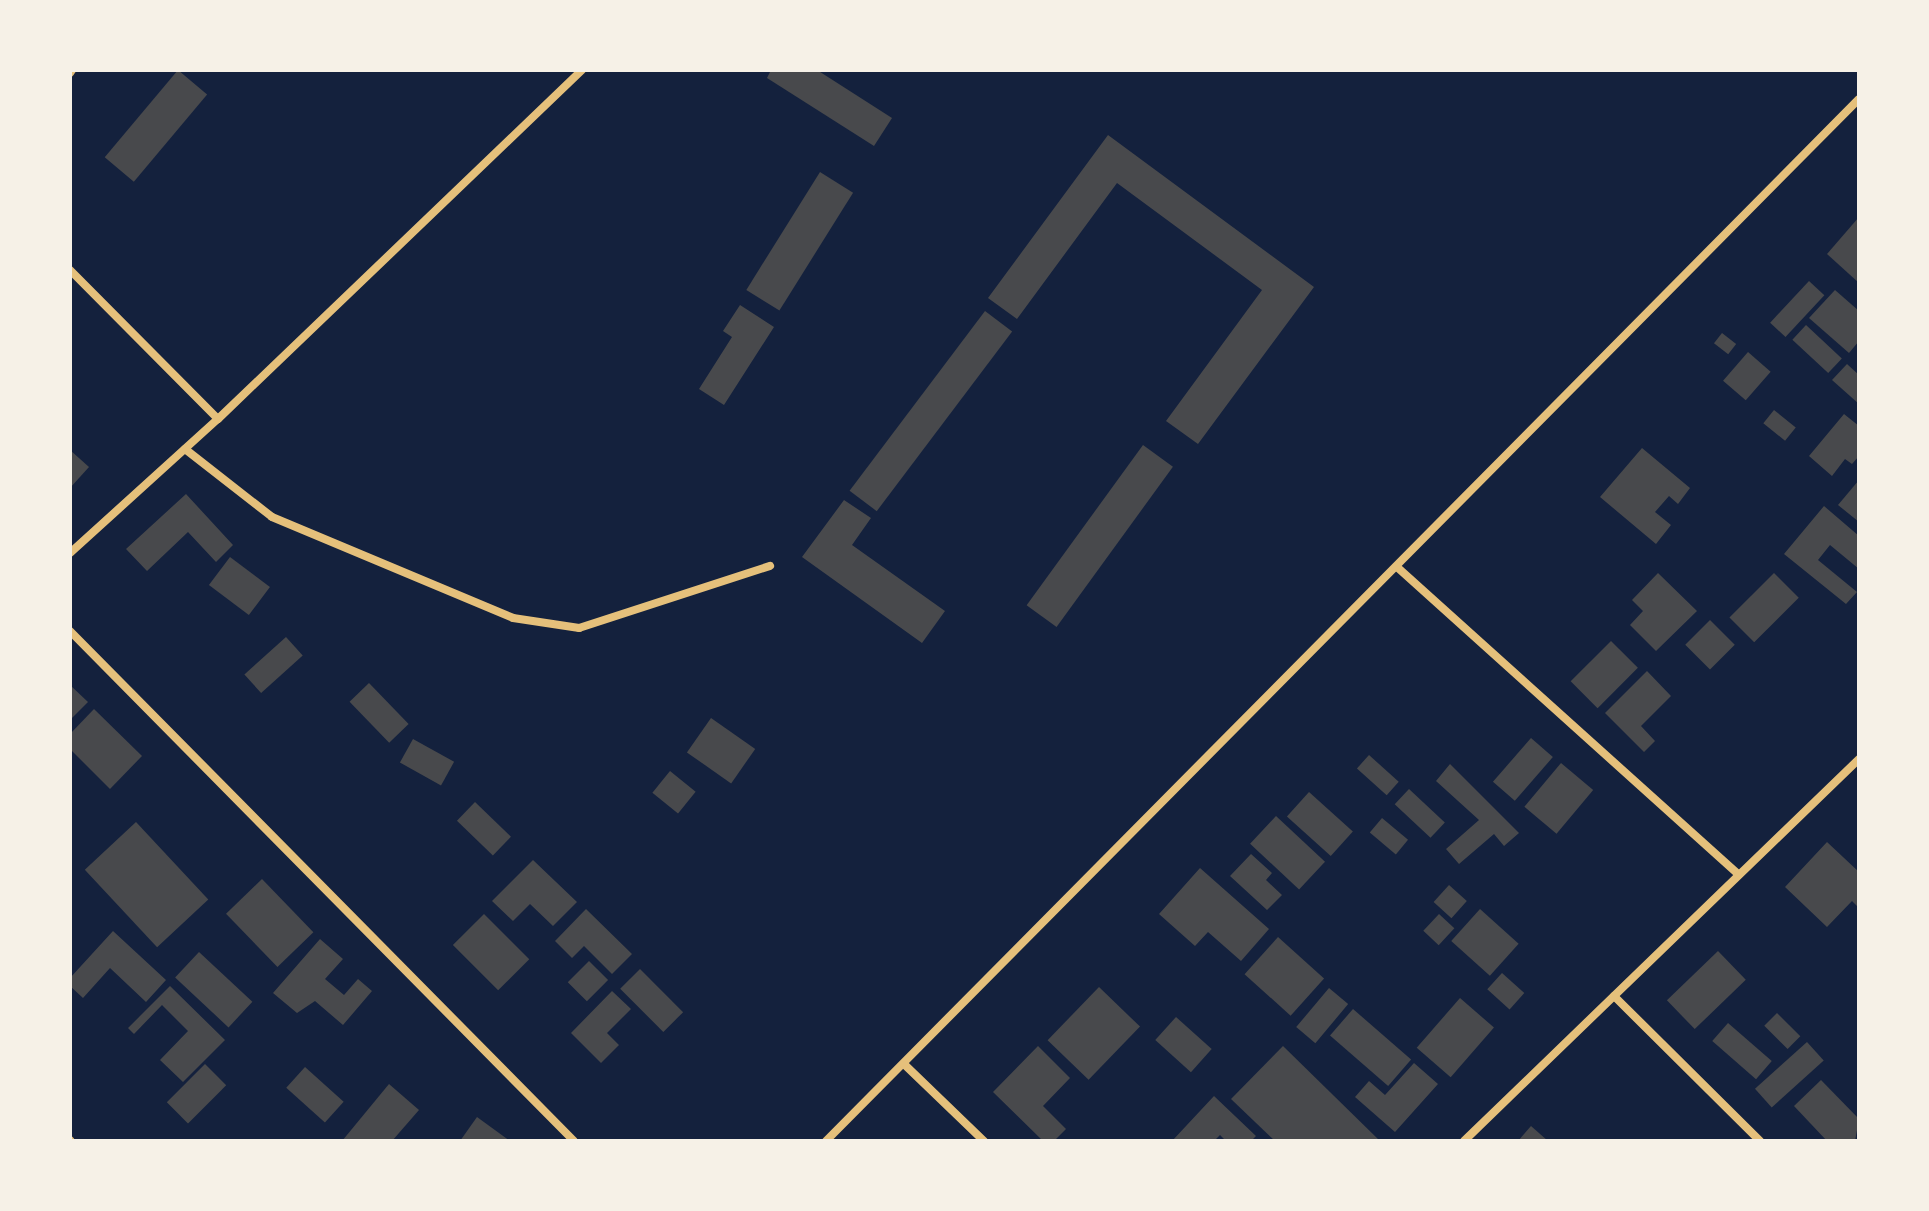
<!DOCTYPE html>
<html>
<head>
<meta charset="utf-8">
<style>
	body { margin:0 }
	#map { position:relative; width:1929px; height:1211px; overflow:hidden; background:#14213d; font-family:"Archivo Narrow",sans-serif }
	div>[style] { position:absolute }
	.building>* { inset:0; background:#48494c; transform-origin:0 0 }
	.minor>* { height:8px; margin:-4px; padding:0 4px; transform-origin:4px; border-radius:4px; background:#e5c07b }
	span { translate:-50% -50%; white-space:nowrap; text-align:center; line-height:1.15; -webkit-text-stroke:8px #f6f1e7; paint-order:stroke }
	.frame { position:absolute; inset:0; border:72px solid #f6f1e7; pointer-events:none }
</style>
</head>
<body>
<div id="map">
	<div class="building">
		<i style="left:178px;top:70px;width:38px;height:114px;rotate:40deg"></i>
		<i style="clip-path:polygon(771px 70px,817px 70px,892px 118px,874px 146px,767px 78px)"></i>
		<i style="clip-path:polygon(1108px 135px,1314px 287px,1198px 444px,1166px 421px,1262px 290px,1117px 183px,1017px 319px,988px 298px)"></i>
		<i style="left:820px;top:172px;width:39px;height:139px;rotate:32deg"></i>
		<i style="clip-path:polygon(1859px 217px,1859px 283px,1827px 254px)"></i>
		<i style="left:1809px;top:281px;width:21px;height:57px;rotate:43deg"></i>
		<i style="clip-path:polygon(1835px 290px,1859px 311px,1859px 341px,1849px 353px,1809px 318px)"></i>
		<i style="clip-path:polygon(740px 305px,774px 327px,724px 405px,699px 389px,732px 337px,723px 331px)"></i>
		<i style="left:985px;top:311px;width:34px;height:225px;rotate:37deg"></i>
		<i style="left:1806px;top:325px;width:49px;height:20px;rotate:43deg"></i>
		<i style="left:1722px;top:333px;width:18px;height:13px;rotate:38deg"></i>
		<i style="left:1748px;top:352px;width:30px;height:38px;rotate:41deg"></i>
		<i style="clip-path:polygon(1847px 364px,1859px 375px,1859px 404px,1832px 380px)"></i>
		<i style="left:1774px;top:410px;width:28px;height:17px;rotate:39deg"></i>
		<i style="clip-path:polygon(1844px 414px,1859px 426px,1859px 456px,1852px 464px,1845px 459px,1832px 476px,1809px 456px)"></i>
		<i style="left:1143px;top:445px;width:37px;height:198px;rotate:36deg"></i>
		<i style="clip-path:polygon(1642px 448px,1690px 488px,1678px 504px,1669px 496px,1655px 512px,1671px 525px,1656px 544px,1600px 497px)"></i>
		<i style="clip-path:polygon(70px 450px,89px 467px,70px 488px)"></i>
		<i style="clip-path:polygon(1859px 480px,1859px 522px,1838px 505px)"></i>
		<i style="clip-path:polygon(186px 494px,233px 545px,216px 562px,188px 532px,147px 571px,126px 549px)"></i>
		<i style="clip-path:polygon(844px 500px,871px 518px,852px 545px,945px 611px,922px 643px,802px 557px)"></i>
		<i style="clip-path:polygon(1824px 506px,1859px 536px,1859px 569px,1830px 545px,1818px 560px,1857px 592px,1846px 604px,1784px 554px)"></i>
		<i style="left:230px;top:557px;width:50px;height:35px;rotate:37deg"></i>
		<i style="clip-path:polygon(1658px 573px,1697px 611px,1656px 651px,1630px 625px,1643px 611px,1632px 600px)"></i>
		<i style="left:1774px;top:573px;width:35px;height:63px;rotate:45deg"></i>
		<i style="left:1710px;top:620px;width:35px;height:35px;rotate:45deg"></i>
		<i style="left:286px;top:637px;width:25px;height:56px;rotate:48deg"></i>
		<i style="left:1611px;top:641px;width:38px;height:57px;rotate:45deg"></i>
		<i style="clip-path:polygon(1647px 671px,1671px 696px,1641px 726px,1655px 741px,1644px 752px,1605px 713px)"></i>
		<i style="left:369px;top:683px;width:57px;height:27px;rotate:46deg"></i>
		<i style="clip-path:polygon(70px 685px,88px 702px,70px 720px)"></i>
		<i style="clip-path:polygon(94px 709px,142px 756px,110px 789px,70px 749px,70px 734px)"></i>
		<i style="left:711px;top:718px;width:54px;height:42px;rotate:35deg"></i>
		<i style="left:1531px;top:738px;width:29px;height:58px;rotate:41deg"></i>
		<i style="left:413px;top:739px;width:47px;height:27px;rotate:29deg"></i>
		<i style="left:1369px;top:755px;width:40px;height:18px;rotate:42deg"></i>
		<i style="left:1561px;top:763px;width:42px;height:57px;rotate:40deg"></i>
		<i style="clip-path:polygon(1450px 764px,1519px 833px,1504px 846px,1494px 834px,1459px 864px,1446px 849px,1479px 820px,1436px 781px)"></i>
		<i style="left:670px;top:771px;width:33px;height:28px;rotate:39deg"></i>
		<i style="left:1409px;top:789px;width:49px;height:21px;rotate:43deg"></i>
		<i style="left:1309px;top:792px;width:59px;height:33px;rotate:42deg"></i>
		<i style="left:475px;top:802px;width:50px;height:26px;rotate:44deg"></i>
		<i style="left:1276px;top:816px;width:67px;height:38px;rotate:43deg"></i>
		<i style="left:1382px;top:818px;width:34px;height:19px;rotate:40deg"></i>
		<i style="left:136px;top:822px;width:106px;height:70px;rotate:47deg"></i>
		<i style="clip-path:polygon(1827px 842px,1859px 872px,1859px 908px,1852px 901px,1827px 927px,1785px 887px)"></i>
		<i style="clip-path:polygon(1251px 854px,1272px 873px,1266px 880px,1282px 895px,1267px 910px,1230px 876px)"></i>
		<i style="clip-path:polygon(533px 860px,577px 902px,553px 926px,530px 904px,513px 921px,492px 901px)"></i>
		<i style="clip-path:polygon(1200px 868px,1269px 929px,1241px 961px,1208px 932px,1195px 946px,1159px 914px)"></i>
		<i style="left:262px;top:879px;width:74px;height:50px;rotate:46deg"></i>
		<i style="left:1449px;top:885px;width:24px;height:23px;rotate:42deg"></i>
		<i style="clip-path:polygon(586px 909px,632px 954px,612px 974px,584px 946px,572px 958px,555px 941px)"></i>
		<i style="left:1480px;top:909px;width:52px;height:43px;rotate:42deg"></i>
		<i style="left:484px;top:914px;width:64px;height:44px;rotate:45deg"></i>
		<i style="left:1439px;top:914px;width:21px;height:23px;rotate:43deg"></i>
		<i style="clip-path:polygon(113px 931px,166px 980px,146px 1002px,110px 968px,83px 998px,70px 986px,70px 978px)"></i>
		<i style="left:1278px;top:937px;width:62px;height:50px;rotate:42deg"></i>
		<i style="clip-path:polygon(320px 939px,343px 959px,325px 979px,344px 995px,358px 979px,372px 991px,343px 1025px,315px 1001px,297px 1013px,273px 993px)"></i>
		<i style="left:1718px;top:951px;width:40px;height:71px;rotate:46deg"></i>
		<i style="left:199px;top:952px;width:73px;height:35px;rotate:43deg"></i>
		<i style="left:589px;top:961px;width:27px;height:30px;rotate:45deg"></i>
		<i style="left:640px;top:969px;width:61px;height:28px;rotate:45deg"></i>
		<i style="left:1502px;top:973px;width:30px;height:22px;rotate:42deg"></i>
		<i style="clip-path:polygon(170px 986px,225px 1040px,183px 1082px,160px 1060px,188px 1031px,162px 1005px,134px 1034px,128px 1028px)"></i>
		<i style="left:1099px;top:987px;width:57px;height:74px;rotate:44deg"></i>
		<i style="left:1329px;top:988px;width:25px;height:51px;rotate:40deg"></i>
		<i style="clip-path:polygon(612px 991px,631px 1009px,607px 1033px,619px 1045px,601px 1063px,571px 1033px)"></i>
		<i style="left:1460px;top:998px;width:45px;height:66px;rotate:41deg"></i>
		<i style="left:1353px;top:1009px;width:77px;height:35px;rotate:41deg"></i>
		<i style="left:1777px;top:1013px;width:33px;height:18px;rotate:45deg"></i>
		<i style="left:1176px;top:1017px;width:48px;height:31px;rotate:42deg"></i>
		<i style="left:1728px;top:1023px;width:58px;height:24px;rotate:41deg"></i>
		<i style="left:1807px;top:1042px;width:25px;height:70px;rotate:48deg"></i>
		<i style="clip-path:polygon(1038px 1046px,1070px 1078px,1043px 1106px,1066px 1129px,1054px 1141px,1043px 1141px,993px 1092px)"></i>
		<i style="clip-path:polygon(1283px 1046px,1380px 1141px,1275px 1141px,1231px 1099px)"></i>
		<i style="clip-path:polygon(1414px 1063px,1438px 1084px,1395px 1132px,1355px 1097px,1369px 1081px,1385px 1095px)"></i>
		<i style="left:205px;top:1064px;width:30px;height:54px;rotate:45deg"></i>
		<i style="left:305px;top:1067px;width:52px;height:28px;rotate:42deg"></i>
		<i style="clip-path:polygon(1821px 1080px,1859px 1119px,1855px 1141px,1827px 1141px,1794px 1106px)"></i>
		<i style="clip-path:polygon(389px 1084px,419px 1110px,392px 1141px,342px 1141px)"></i>
		<i style="clip-path:polygon(1214px 1096px,1256px 1136px,1251px 1141px,1226px 1141px,1220px 1135px,1214px 1141px,1172px 1141px)"></i>
		<i style="clip-path:polygon(477px 1117px,510px 1141px,460px 1141px)"></i>
		<i style="clip-path:polygon(1531px 1126px,1548px 1141px,1518px 1141px)"></i>
	</div>
	<div class="minor">
		<i style="left:70px;top:73px;width:4px;rotate:-56deg"></i>
		<i style="left:70px;top:270px;width:210px;rotate:45.2deg"></i>
		<i style="left:185px;top:449px;width:110px;rotate:38deg"></i>
		<i style="left:272px;top:517px;width:261px;rotate:22.7deg"></i>
		<i style="left:513px;top:618px;width:67px;rotate:8.6deg"></i>
		<i style="left:579px;top:628px;width:201px;rotate:-18deg"></i>
		<i style="left:70px;top:553px;width:200px;rotate:-42.2deg"></i>
		<i style="left:218px;top:419px;width:504px;rotate:-43.79deg"></i>
		<i style="left:1397px;top:567px;width:460px;rotate:42deg"></i>
		<i style="left:70px;top:631px;width:717px;rotate:45.34deg"></i>
		<i style="left:1614px;top:996px;width:206px;rotate:44.8deg"></i>
		<i style="left:905px;top:1065px;width:110px;rotate:43.9deg"></i>
		<i style="left:70px;top:1140px;width:1px;rotate:45deg"></i>
		<i style="left:826px;top:1141px;width:1467px;rotate:-45.25deg"></i>
		<i style="left:1464px;top:1141px;width:549px;rotate:-44.04deg"></i>
	</div>
	<div class="frame"></div>
</div>
</body>
</html>
